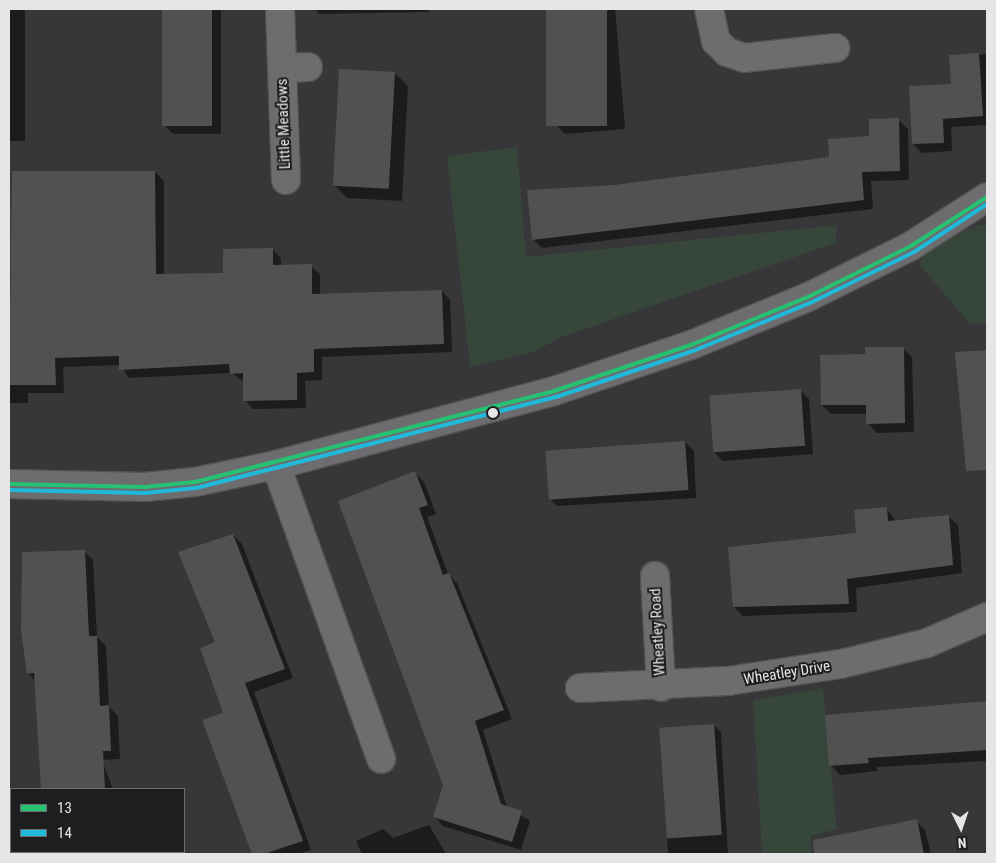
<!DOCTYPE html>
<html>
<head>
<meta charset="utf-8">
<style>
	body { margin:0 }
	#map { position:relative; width:996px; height:863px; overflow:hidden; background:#373638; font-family:"Roboto Condensed",sans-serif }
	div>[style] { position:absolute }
	.green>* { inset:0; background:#37463b }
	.shadow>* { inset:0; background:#0007; transform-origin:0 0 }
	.building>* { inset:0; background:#525151; transform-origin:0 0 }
	.roads { filter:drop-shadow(1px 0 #535254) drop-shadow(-1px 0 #535254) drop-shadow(0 1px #535254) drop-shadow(0 -1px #535254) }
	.street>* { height:28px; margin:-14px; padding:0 14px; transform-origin:14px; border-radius:14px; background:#6d6c6e }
	.bus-1>* { height:4px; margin:-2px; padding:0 2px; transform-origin:2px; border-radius:2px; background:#26c172 }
	.bus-2>* { height:4px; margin:-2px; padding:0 2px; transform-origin:2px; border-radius:2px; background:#20b9da }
	.dots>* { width:14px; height:14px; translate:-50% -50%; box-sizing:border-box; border:2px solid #1e1d1f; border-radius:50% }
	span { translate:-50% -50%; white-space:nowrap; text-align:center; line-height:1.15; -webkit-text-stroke:4px #1e1d1f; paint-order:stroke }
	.street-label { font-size:15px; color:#e6e5e7 }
	.frame { position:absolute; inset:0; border:10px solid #e6e5e7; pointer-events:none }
	.legend { position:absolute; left:10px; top:788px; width:175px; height:65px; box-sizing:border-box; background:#1e1d1f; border:1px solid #6e6d6f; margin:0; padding:6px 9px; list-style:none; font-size:15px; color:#e6e5e7 }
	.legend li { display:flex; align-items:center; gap:10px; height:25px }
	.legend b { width:25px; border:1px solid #6e6d6f }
	.north { position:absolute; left:936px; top:803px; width:50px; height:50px; -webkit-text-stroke:4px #1e1d1f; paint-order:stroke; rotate:176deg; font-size:14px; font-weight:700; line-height:20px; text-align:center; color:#e6e5e7 }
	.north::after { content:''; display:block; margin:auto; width:18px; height:22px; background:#e6e5e7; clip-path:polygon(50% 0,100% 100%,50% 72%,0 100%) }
</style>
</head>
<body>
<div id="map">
	<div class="green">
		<i style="clip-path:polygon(517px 147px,526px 257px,837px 225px,836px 243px,561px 337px,534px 352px,470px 367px,447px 156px)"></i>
		<i style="clip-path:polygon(978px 225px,987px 225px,987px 323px,970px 324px,920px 265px,923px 250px)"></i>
		<i style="clip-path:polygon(823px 688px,837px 829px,811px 836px,811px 854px,762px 854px,753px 700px)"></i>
	</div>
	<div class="shadow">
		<i style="left:9px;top:9px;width:16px;height:132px"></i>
		<i style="clip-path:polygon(163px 9px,221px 9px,221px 134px,173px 134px,164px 125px)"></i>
		<i style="clip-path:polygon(314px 9px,429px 9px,429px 12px,319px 14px)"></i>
		<i style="clip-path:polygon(546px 9px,615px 9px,625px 129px,565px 134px,556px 125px)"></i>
		<i style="clip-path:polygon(987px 54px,987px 125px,951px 127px,952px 151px,922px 153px,913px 144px,952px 85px,950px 56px)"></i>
		<i style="clip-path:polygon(395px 73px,408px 86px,402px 201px,347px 198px,334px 185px)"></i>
		<i style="clip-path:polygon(899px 120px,908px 129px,909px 180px,871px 181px,873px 209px,542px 248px,533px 239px,614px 186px,831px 158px)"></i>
		<i style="clip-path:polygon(155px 172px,164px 181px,164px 275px,224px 274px,273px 250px,281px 258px,281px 266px,311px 266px,320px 274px,320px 295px,442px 291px,450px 300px,452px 352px,322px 357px,322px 380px,305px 381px,306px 408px,253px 409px,245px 400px,244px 382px,231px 373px,129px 378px,120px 365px,63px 367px,64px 393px,28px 393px,28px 403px,9px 403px,9px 271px)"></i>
		<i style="clip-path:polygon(903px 348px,912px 357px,914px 432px,877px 433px,868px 423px,868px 414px,831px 414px,822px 405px,867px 355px)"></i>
		<i style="clip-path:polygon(987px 351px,987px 442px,972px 444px,956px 353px)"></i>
		<i style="clip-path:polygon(800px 390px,809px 399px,813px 454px,723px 461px,714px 452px)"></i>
		<i style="clip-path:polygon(685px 442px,694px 451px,696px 498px,557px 506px,548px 497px)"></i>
		<i style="clip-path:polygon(415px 473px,424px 482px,436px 514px,427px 517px,448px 574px,457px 583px,512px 719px,483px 730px,507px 807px,530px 821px,521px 850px,443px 826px,434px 816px,444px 785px,340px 502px)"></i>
		<i style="clip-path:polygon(887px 509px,896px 521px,948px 516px,958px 525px,962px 573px,856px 588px,857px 612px,743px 616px,734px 607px,857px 534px)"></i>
		<i style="clip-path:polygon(233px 535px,242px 544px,293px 678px,254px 692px,311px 850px,299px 854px,253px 854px,203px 721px,225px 714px,217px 643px)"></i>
		<i style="clip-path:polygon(84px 551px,93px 560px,97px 637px,106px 646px,109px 707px,118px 716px,120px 759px,102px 760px,113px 789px,43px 789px,35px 681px,28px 673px)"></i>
		<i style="clip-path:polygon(987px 702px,987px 761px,877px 767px,877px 771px,840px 775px,831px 765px,826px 716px)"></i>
		<i style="clip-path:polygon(714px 725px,721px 732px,728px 854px,668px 854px,660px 729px)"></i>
		<i style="clip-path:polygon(916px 821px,925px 830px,931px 854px,867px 854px,862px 832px)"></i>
		<i style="clip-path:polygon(429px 825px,446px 854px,362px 854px,356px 841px,383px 829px,393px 838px)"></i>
		<i style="clip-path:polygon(155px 852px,157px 854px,75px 852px)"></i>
	</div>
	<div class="building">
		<i style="left:162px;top:9px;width:50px;height:117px"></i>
		<i style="left:546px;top:9px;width:61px;height:117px"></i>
		<i style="clip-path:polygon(979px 53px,983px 116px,943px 119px,944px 143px,912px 144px,909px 86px,951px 84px,949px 55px)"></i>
		<i style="left:339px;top:69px;width:56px;height:117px;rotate:3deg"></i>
		<i style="clip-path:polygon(899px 118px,900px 171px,862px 172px,864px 200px,532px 240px,527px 190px,614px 185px,829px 157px,828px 139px,869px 136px,869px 119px)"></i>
		<i style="clip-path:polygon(12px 171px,155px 171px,156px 274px,223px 273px,223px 249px,273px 248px,273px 265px,312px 264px,312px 294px,442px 290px,444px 344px,314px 349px,314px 372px,297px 373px,297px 400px,243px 401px,243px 373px,230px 374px,229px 364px,119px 370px,119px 356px,55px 358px,56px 385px,9px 385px)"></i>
		<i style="clip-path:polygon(865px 347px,904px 347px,905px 423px,866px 424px,866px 405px,821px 405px,820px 355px,865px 354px)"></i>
		<i style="clip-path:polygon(987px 350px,987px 470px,966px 471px,955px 352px)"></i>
		<i style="left:801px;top:389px;width:57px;height:92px;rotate:86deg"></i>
		<i style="left:685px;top:441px;width:49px;height:140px;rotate:86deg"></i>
		<i style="clip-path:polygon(415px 471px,428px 505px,419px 508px,443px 575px,449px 573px,504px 710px,475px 721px,501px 804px,522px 811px,512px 842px,433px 817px,443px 785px,338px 501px)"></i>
		<i style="clip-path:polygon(887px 507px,888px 521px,949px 515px,953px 565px,847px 579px,849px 604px,733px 607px,728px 547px,856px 533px,854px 510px)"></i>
		<i style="clip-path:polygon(233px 534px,285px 669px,245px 683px,303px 841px,264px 854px,252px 854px,202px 720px,223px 713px,200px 648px,215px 642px,178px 552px)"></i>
		<i style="clip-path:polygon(85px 550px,89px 636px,97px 636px,100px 706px,109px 705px,111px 751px,103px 751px,105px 789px,41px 789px,34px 673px,27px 674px,21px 631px,22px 552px)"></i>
		<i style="clip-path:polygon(987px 701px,987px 750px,868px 758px,869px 763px,829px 766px,825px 715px)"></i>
		<i style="left:714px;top:724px;width:111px;height:55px;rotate:86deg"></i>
		<i style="clip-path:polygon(917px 819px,924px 854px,814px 854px,813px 840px)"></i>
	</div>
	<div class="roads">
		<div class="street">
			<i style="left:280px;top:9px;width:171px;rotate:88deg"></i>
			<i style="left:709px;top:9px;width:33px;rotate:78deg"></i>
			<i style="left:716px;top:41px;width:16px;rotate:45deg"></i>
			<i style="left:727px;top:52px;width:18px;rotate:19deg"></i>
			<i style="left:744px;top:58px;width:92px;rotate:-6.3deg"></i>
			<i style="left:282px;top:68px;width:26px;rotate:-2deg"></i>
			<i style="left:276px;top:465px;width:312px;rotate:70.3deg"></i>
			<i style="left:9px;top:484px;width:136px;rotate:1.3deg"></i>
			<i style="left:145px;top:487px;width:50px;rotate:-5.7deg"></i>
			<i style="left:195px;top:482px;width:83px;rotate:-11.9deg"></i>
			<i style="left:276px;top:465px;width:288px;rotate:-14.9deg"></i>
			<i style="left:554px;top:391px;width:145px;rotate:-18.6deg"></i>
			<i style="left:691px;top:345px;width:126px;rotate:-22.3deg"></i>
			<i style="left:808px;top:297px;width:115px;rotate:-26.3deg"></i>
			<i style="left:911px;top:246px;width:90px;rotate:-32.8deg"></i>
			<i style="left:655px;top:576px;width:111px;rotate:86.9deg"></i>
			<i style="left:580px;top:688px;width:148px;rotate:-2.7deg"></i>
			<i style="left:728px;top:681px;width:114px;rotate:-8.6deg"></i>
			<i style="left:841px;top:664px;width:89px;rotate:-13.7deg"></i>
			<i style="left:927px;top:643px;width:65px;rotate:-23.4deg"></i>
		</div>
	</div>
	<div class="bus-1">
		<i style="left:9px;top:484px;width:136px;rotate:1.3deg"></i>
		<i style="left:145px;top:487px;width:50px;rotate:-5.7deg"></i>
		<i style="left:195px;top:482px;width:370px;rotate:-14.2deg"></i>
		<i style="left:554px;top:391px;width:145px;rotate:-18.6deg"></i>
		<i style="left:691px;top:345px;width:126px;rotate:-22.3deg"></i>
		<i style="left:808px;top:297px;width:115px;rotate:-26.3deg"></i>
		<i style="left:911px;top:246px;width:90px;rotate:-32.8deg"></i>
	</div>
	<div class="bus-2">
		<i style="left:9px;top:490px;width:136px;rotate:1.3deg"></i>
		<i style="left:145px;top:493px;width:51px;rotate:-5.6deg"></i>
		<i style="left:196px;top:488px;width:371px;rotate:-14.2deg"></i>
		<i style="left:556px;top:397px;width:145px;rotate:-18.6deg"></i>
		<i style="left:693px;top:351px;width:126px;rotate:-22.3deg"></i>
		<i style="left:810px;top:303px;width:116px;rotate:-26.1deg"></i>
		<i style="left:914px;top:252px;width:87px;rotate:-33.3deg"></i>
	</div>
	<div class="dots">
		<i style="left:493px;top:413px;background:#e6e5e7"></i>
	</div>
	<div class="street-label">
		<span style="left:284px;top:124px;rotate:-92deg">Little Meadows</span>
		<span style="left:658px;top:632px;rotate:-93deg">Wheatley Road</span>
		<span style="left:787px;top:673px;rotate:-9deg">Wheatley Drive</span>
	</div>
	<div class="frame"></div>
	<ul class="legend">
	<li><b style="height:6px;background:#26c172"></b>13</li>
	<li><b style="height:6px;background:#20b9da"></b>14</li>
	</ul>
	<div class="north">N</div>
</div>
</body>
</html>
